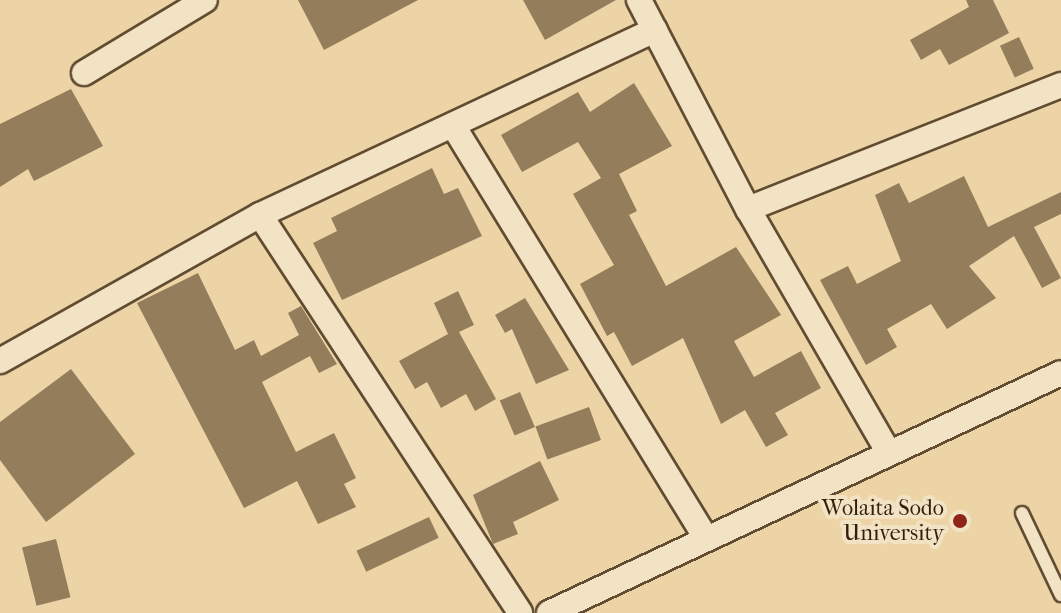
<!DOCTYPE html>
<html>
<head>
<meta charset="utf-8">
<style>
	body { margin:0 }
	#map { position:relative; width:1061px; height:613px; overflow:hidden; background:#edd4a6; font-family:"IM FELL French Canon",serif }
	div>[style] { position:absolute }
	.building>* { inset:0; background:#937d5b; transform-origin:0 0 }
	.roads { filter:drop-shadow(2px 0 #614c31) drop-shadow(-2px 0 #614c31) drop-shadow(0 2px #614c31) drop-shadow(0 -2px #614c31) }
	.service>* { height:12px; margin:-6px; padding:0 6px; transform-origin:6px; border-radius:6px; background:#f3e3c5 }
	.minor>* { height:24px; margin:-12px; padding:0 12px; transform-origin:12px; border-radius:12px; background:#f3e3c5 }
	.dots>* { width:22px; height:22px; translate:-50% -50%; box-sizing:border-box; border:4px solid #f3e3c5; border-radius:50% }
	span { translate:-50% -50%; white-space:nowrap; text-align:center; line-height:1.15; -webkit-text-stroke:8px #f3e3c5; paint-order:stroke }
	.poi-label { font-size:22px; color:#321e0a }
	.right { translate:-100% -50%; text-align:right }
</style>
</head>
<body>
<div id="map">
	<div class="building">
		<i style="clip-path:polygon(298px 0,418px 0,324px 50px)"></i>
		<i style="clip-path:polygon(523px 0,616px 0,545px 40px)"></i>
		<i style="clip-path:polygon(966px 0,993px 0,1009px 33px,949px 65px,940px 49px,921px 60px,910px 40px,969px 7px)"></i>
		<i style="left:1019px;top:37px;width:35px;height:21px;rotate:65deg"></i>
		<i style="clip-path:polygon(634px 83px,672px 146px,619px 174px,637px 211px,629px 215px,666px 286px,736px 247px,781px 315px,734px 341px,754px 377px,801px 351px,821px 388px,775px 413px,788px 435px,766px 447px,745px 410px,721px 424px,683px 338px,632px 366px,614px 332px,607px 336px,580px 284px,614px 265px,573px 194px,601px 178px,578px 142px,522px 172px,501px 135px,578px 92px,590px 112px)"></i>
		<i style="clip-path:polygon(71px 89px,103px 146px,34px 181px,28px 169px,0 187px,0 124px)"></i>
		<i style="clip-path:polygon(432px 168px,444px 194px,458px 188px,482px 236px,342px 300px,313px 243px,337px 231px,331px 218px)"></i>
		<i style="clip-path:polygon(964px 176px,988px 227px,1061px 192px,1061px 214px,1034px 227px,1061px 278px,1042px 288px,1014px 236px,969px 266px,996px 298px,947px 329px,931px 304px,887px 329px,897px 347px,866px 365px,820px 280px,848px 266px,857px 284px,901px 261px,875px 195px,899px 183px,909px 203px)"></i>
		<i style="clip-path:polygon(198px 273px,235px 350px,254px 340px,261px 356px,299px 335px,288px 313px,301px 306px,337px 364px,319px 373px,310px 356px,262px 382px,296px 452px,334px 433px,356px 478px,344px 484px,356px 507px,318px 524px,297px 481px,244px 508px,137px 303px)"></i>
		<i style="clip-path:polygon(458px 291px,474px 325px,459px 332px,496px 399px,475px 411px,466px 394px,441px 408px,427px 382px,415px 389px,399px 361px,448px 334px,434px 303px)"></i>
		<i style="clip-path:polygon(525px 298px,569px 370px,536px 384px,512px 329px,505px 333px,495px 315px)"></i>
		<i style="clip-path:polygon(71px 369px,135px 454px,46px 522px,0 460px,0 422px)"></i>
		<i style="left:520px;top:392px;width:38px;height:22px;rotate:67deg"></i>
		<i style="left:589px;top:407px;width:35px;height:57px;rotate:70deg"></i>
		<i style="clip-path:polygon(540px 461px,559px 500px,513px 522px,518px 534px,493px 544px,473px 495px)"></i>
		<i style="left:429px;top:517px;width:23px;height:80px;rotate:65deg"></i>
		<i style="left:56px;top:539px;width:60px;height:35px;rotate:76deg"></i>
	</div>
	<div class="roads">
		<div class="service">
			<i style="left:1022px;top:513px;width:91px;rotate:64.6deg"></i>
		</div>
		<div class="minor">
			<i style="left:639px;top:0;width:236px;rotate:62.5deg"></i>
			<i style="left:748px;top:209px;width:282px;rotate:60deg"></i>
			<i style="left:84px;top:73px;width:141px;rotate:-31.1deg"></i>
			<i style="left:454px;top:127px;width:483px;rotate:58.5deg"></i>
			<i style="left:748px;top:209px;width:337px;rotate:-21.6deg"></i>
			<i style="left:260px;top:215px;width:475px;rotate:56.8deg"></i>
			<i style="left:0;top:361px;width:298px;rotate:-29.3deg"></i>
			<i style="left:260px;top:215px;width:436px;rotate:-25.1deg"></i>
			<i style="left:549px;top:613px;width:565px;rotate:-25.11deg"></i>
		</div>
	</div>
	<div class="dots">
		<i style="left:960px;top:521px;background:#8f2418"></i>
	</div>
	<div class="poi-label">
		<span class="right" style="left:944px;top:521px">Wolaita Sodo<br>University</span>
	</div>
</div>
</body>
</html>
